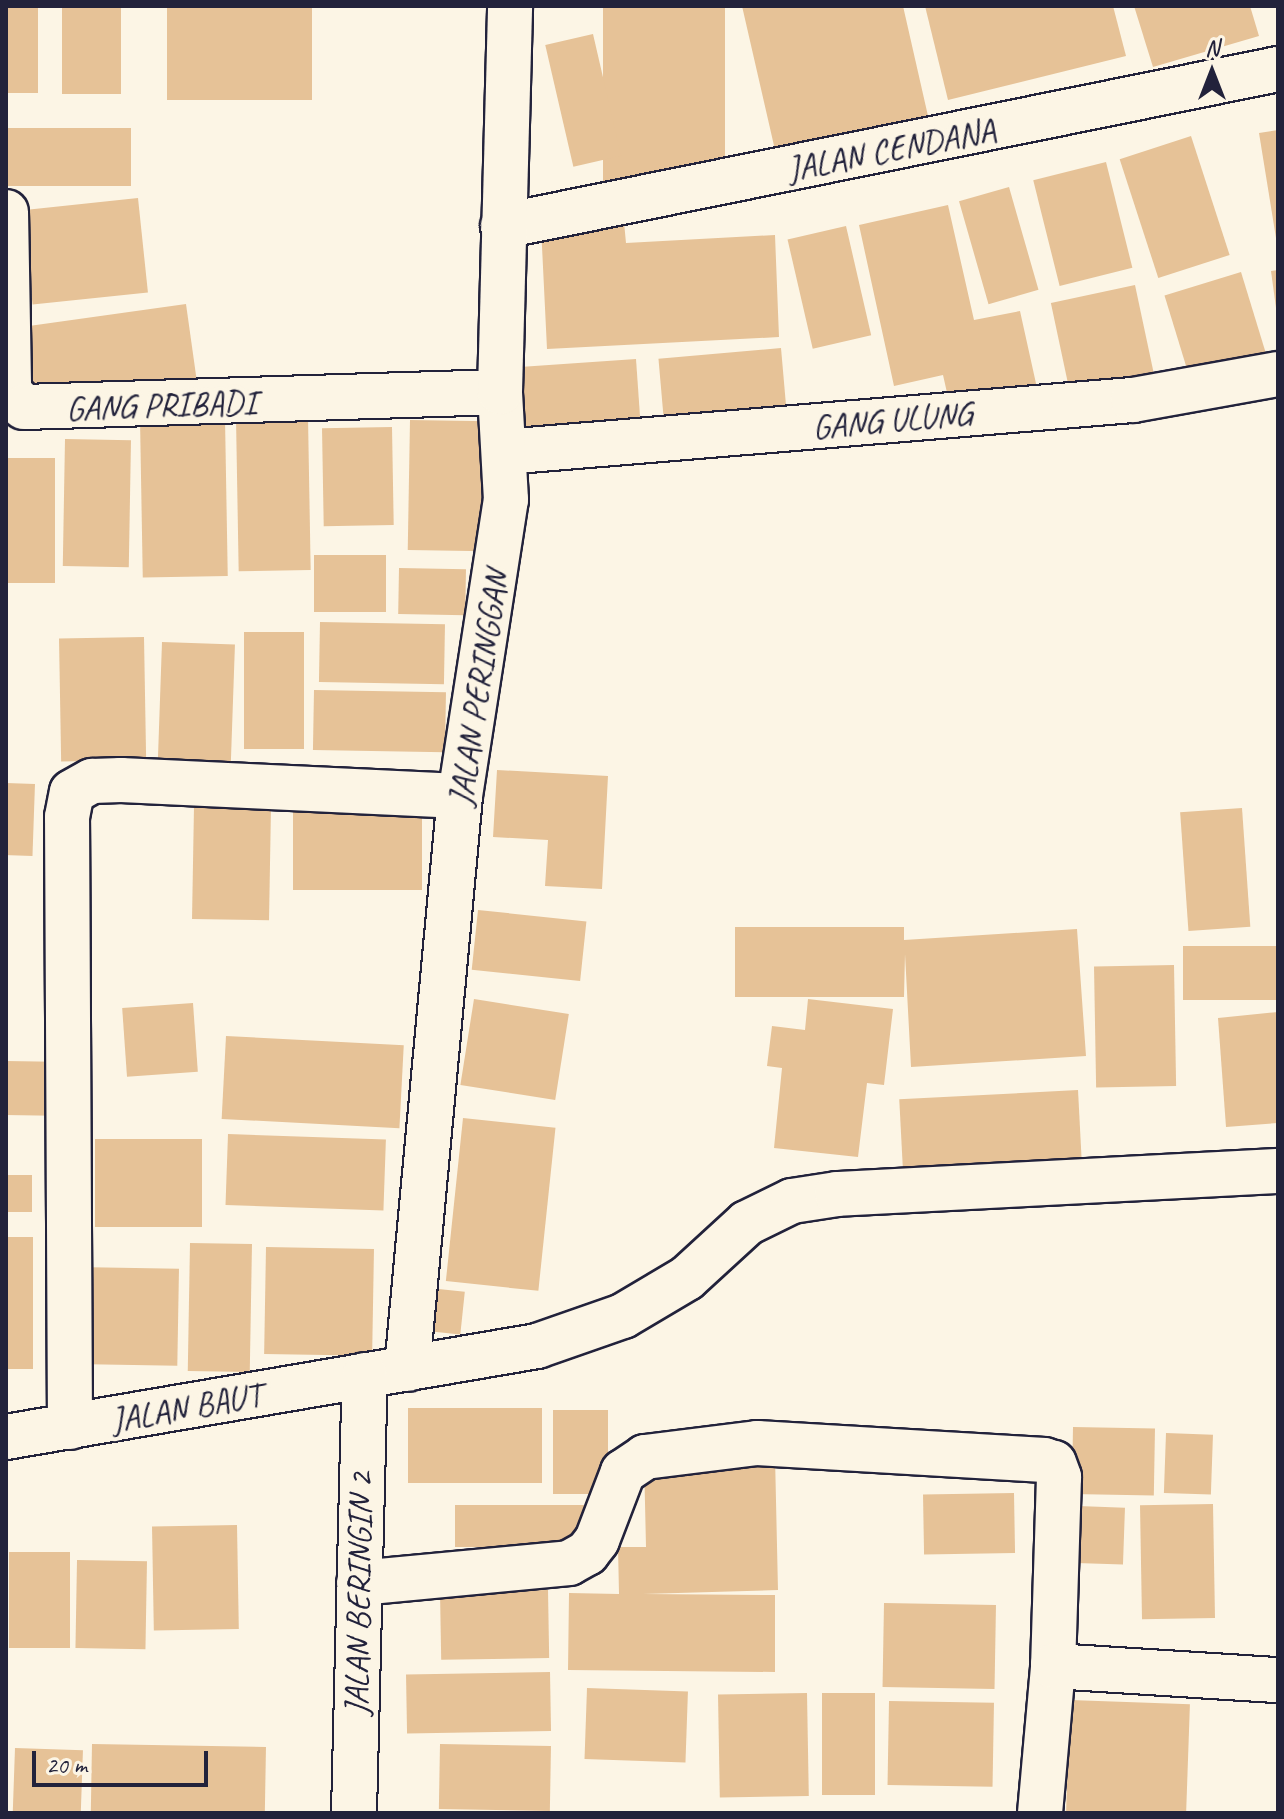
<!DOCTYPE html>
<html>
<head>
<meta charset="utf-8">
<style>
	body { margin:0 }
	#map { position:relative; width:1284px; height:1819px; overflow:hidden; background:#fcf5e5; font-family:Caveat,sans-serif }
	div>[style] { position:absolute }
	.building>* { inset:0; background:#e6c297; transform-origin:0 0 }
	.roads { filter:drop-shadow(2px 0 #22223b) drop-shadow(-2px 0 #22223b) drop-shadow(0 2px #22223b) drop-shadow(0 -2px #22223b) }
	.street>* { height:44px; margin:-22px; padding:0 22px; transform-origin:22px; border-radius:22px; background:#fcf5e5 }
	span { translate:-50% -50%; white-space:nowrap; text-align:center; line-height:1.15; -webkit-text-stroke:8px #fcf5e5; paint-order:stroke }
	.street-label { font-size:34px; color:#22223b }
	.frame { position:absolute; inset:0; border:8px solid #22223b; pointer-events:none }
	.north { position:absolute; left:1172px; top:32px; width:80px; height:80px; -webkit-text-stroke:6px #fcf5e5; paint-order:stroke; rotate:0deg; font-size:22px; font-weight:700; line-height:32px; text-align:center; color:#22223b }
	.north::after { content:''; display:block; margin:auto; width:28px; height:36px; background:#22223b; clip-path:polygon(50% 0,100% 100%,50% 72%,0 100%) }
	.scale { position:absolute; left:32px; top:1751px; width:176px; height:36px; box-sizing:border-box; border:4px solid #22223b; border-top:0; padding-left:10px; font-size:24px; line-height:28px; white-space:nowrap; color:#22223b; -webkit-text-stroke:6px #fcf5e5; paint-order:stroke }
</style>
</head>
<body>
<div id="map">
	<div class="building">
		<i style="left:6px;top:6px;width:32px;height:87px"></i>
		<i style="left:62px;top:6px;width:59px;height:88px"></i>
		<i style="left:167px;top:6px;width:145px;height:94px"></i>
		<i style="left:603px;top:6px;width:122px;height:176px"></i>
		<i style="clip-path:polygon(742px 6px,903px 6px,928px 116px,775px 150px)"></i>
		<i style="clip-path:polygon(925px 6px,1113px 6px,1126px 56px,948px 100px)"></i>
		<i style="clip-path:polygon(1134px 6px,1250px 6px,1259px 36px,1153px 67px)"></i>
		<i style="left:593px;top:34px;width:125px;height:49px;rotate:77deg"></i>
		<i style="left:6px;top:128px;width:125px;height:58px"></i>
		<i style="clip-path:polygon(1278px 130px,1278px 238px,1276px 238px,1259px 133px)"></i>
		<i style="left:1191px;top:136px;width:125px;height:75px;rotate:72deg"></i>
		<i style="left:1106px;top:162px;width:109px;height:75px;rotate:76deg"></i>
		<i style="left:1009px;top:187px;width:107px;height:52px;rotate:74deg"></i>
		<i style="left:138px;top:198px;width:95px;height:116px;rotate:84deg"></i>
		<i style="clip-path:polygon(948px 205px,974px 320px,1020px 311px,1037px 388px,950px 406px,943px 375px,894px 386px,859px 225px)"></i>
		<i style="clip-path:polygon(624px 222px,626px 243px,775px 235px,779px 337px,547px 349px,541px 226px)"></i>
		<i style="left:846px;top:226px;width:112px;height:60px;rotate:77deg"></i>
		<i style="clip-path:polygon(1278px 270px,1278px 308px,1276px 308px,1271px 271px)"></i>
		<i style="left:1241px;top:272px;width:84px;height:80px;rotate:73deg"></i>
		<i style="left:1135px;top:285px;width:91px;height:86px;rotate:78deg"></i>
		<i style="left:186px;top:304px;width:81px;height:164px;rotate:82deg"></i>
		<i style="left:781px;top:348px;width:70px;height:123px;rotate:85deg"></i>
		<i style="left:636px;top:359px;width:66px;height:120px;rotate:86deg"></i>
		<i style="left:308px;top:417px;width:153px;height:72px;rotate:89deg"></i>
		<i style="left:225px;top:418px;width:158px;height:85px;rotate:89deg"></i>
		<i style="left:410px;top:420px;width:78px;height:130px;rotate:1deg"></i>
		<i style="left:392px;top:427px;width:98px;height:70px;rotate:89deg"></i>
		<i style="left:65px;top:439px;width:66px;height:127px;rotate:1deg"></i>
		<i style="left:6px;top:458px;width:49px;height:125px"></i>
		<i style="left:386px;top:555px;width:57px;height:72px;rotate:90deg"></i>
		<i style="left:399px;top:568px;width:67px;height:46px;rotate:1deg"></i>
		<i style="left:320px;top:622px;width:125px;height:60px;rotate:1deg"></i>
		<i style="left:244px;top:632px;width:60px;height:117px"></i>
		<i style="left:144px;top:637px;width:123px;height:85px;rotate:89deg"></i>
		<i style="left:162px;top:642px;width:73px;height:128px;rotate:2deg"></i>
		<i style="left:314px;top:690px;width:132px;height:60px;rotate:1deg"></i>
		<i style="clip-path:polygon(497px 770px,608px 776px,602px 889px,545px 886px,548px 840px,493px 837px)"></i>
		<i style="left:6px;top:783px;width:29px;height:72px;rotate:2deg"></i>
		<i style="left:293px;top:798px;width:129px;height:92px"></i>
		<i style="left:194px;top:806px;width:77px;height:113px;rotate:1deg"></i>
		<i style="left:1242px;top:808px;width:119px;height:62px;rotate:86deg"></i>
		<i style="left:478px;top:910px;width:109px;height:60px;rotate:6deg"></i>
		<i style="clip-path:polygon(735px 927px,904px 927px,904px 940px,1077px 929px,1086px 1056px,911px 1067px,905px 954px,904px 997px,735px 997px)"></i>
		<i style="left:1278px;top:946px;width:54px;height:95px;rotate:90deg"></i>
		<i style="left:1174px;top:965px;width:121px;height:80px;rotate:89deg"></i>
		<i style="left:474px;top:999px;width:96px;height:87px;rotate:9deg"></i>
		<i style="clip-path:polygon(808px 999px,893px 1009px,884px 1085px,867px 1083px,858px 1157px,774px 1148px,782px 1068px,767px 1066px,772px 1026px,805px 1030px)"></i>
		<i style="left:193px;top:1003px;width:69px;height:71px;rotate:86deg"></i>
		<i style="clip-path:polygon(1278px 1012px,1278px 1123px,1226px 1127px,1218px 1018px)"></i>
		<i style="left:226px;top:1036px;width:178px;height:83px;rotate:3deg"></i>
		<i style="left:6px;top:1061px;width:48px;height:54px;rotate:1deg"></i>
		<i style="left:1078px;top:1090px;width:68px;height:179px;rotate:87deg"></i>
		<i style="left:463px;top:1118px;width:93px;height:164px;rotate:6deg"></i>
		<i style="left:228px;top:1134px;width:158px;height:71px;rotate:2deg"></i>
		<i style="left:202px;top:1139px;width:88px;height:107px;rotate:90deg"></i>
		<i style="left:6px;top:1175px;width:26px;height:37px"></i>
		<i style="left:6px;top:1237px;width:27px;height:132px"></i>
		<i style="left:190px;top:1243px;width:62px;height:128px;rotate:1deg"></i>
		<i style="left:266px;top:1247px;width:108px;height:107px;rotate:1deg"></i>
		<i style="left:76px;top:1267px;width:103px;height:97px;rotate:1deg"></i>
		<i style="left:429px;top:1288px;width:36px;height:43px;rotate:6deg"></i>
		<i style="left:408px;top:1408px;width:134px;height:75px"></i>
		<i style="left:608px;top:1410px;width:84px;height:55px;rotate:90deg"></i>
		<i style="left:1073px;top:1427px;width:82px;height:67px;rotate:1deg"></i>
		<i style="left:1166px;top:1433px;width:47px;height:60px;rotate:2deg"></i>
		<i style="clip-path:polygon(775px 1456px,778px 1590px,643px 1594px,775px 1595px,775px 1672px,568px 1670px,569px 1593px,619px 1594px,618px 1547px,646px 1547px,644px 1459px)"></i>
		<i style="left:1014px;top:1493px;width:60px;height:91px;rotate:89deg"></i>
		<i style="left:1213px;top:1504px;width:114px;height:73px;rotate:89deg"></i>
		<i style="left:455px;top:1505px;width:132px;height:42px"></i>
		<i style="left:1078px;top:1506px;width:47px;height:57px;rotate:2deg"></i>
		<i style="left:237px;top:1525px;width:104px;height:85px;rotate:89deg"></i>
		<i style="left:9px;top:1552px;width:61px;height:96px"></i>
		<i style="left:77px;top:1560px;width:70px;height:88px;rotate:1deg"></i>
		<i style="left:548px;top:1590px;width:68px;height:108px;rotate:89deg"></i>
		<i style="left:884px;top:1603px;width:112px;height:84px;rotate:1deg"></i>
		<i style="left:550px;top:1672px;width:59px;height:144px;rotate:89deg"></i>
		<i style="left:587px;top:1688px;width:101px;height:71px;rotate:2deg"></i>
		<i style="left:807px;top:1693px;width:103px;height:89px;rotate:89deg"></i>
		<i style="left:822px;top:1693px;width:53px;height:102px"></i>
		<i style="left:1070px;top:1700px;width:120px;height:113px;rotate:2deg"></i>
		<i style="left:889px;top:1701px;width:105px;height:84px;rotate:1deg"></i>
		<i style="left:92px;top:1744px;width:174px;height:69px;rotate:1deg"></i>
		<i style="left:440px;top:1744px;width:111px;height:65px;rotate:1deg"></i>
		<i style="left:15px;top:1748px;width:68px;height:65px;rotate:2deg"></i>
	</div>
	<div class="roads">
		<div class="street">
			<i style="left:6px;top:212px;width:180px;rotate:89deg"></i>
			<i style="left:9px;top:392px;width:21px;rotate:45deg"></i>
			<i style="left:24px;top:407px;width:476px;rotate:-1.8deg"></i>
			<i style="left:503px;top:226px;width:791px;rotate:-11.45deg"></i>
			<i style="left:504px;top:452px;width:631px;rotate:-4.73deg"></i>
			<i style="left:1133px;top:400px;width:147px;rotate:-10.2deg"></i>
			<i style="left:407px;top:1369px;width:575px;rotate:-84.72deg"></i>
			<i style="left:460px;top:796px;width:300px;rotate:-81.2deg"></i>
			<i style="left:506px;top:500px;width:108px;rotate:-93.2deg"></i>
			<i style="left:500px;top:392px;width:386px;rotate:-88.5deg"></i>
			<i style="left:70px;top:1427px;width:610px;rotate:-90.28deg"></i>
			<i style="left:67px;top:817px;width:25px;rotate:-79deg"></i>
			<i style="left:72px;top:792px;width:23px;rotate:-29deg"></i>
			<i style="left:92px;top:781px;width:29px;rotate:-2deg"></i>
			<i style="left:121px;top:780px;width:339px;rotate:2.7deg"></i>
			<i style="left:6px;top:1437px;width:539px;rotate:-9.72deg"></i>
			<i style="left:537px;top:1346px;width:91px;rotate:-19.2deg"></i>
			<i style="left:623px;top:1316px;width:74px;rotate:-30.7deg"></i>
			<i style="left:687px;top:1278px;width:81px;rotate:-42.5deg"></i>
			<i style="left:747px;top:1223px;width:50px;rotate:-26.1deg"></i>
			<i style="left:792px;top:1201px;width:46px;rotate:-8.8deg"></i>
			<i style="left:837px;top:1194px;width:442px;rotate:-3deg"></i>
			<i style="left:359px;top:1583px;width:211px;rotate:-5.4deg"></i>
			<i style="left:569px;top:1563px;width:21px;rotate:-29deg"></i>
			<i style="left:587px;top:1553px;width:16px;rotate:-52deg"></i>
			<i style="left:597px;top:1540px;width:73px;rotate:-69.1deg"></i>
			<i style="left:623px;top:1472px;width:27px;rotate:-34deg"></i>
			<i style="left:645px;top:1457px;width:113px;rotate:-7.1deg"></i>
			<i style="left:757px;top:1443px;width:288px;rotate:3.4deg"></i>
			<i style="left:1044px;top:1460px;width:10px;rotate:17deg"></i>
			<i style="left:1054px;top:1463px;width:15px;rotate:70deg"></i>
			<i style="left:1059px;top:1477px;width:189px;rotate:91.8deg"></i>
			<i style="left:354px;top:1813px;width:438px;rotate:-88.6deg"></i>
			<i style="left:1040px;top:1813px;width:148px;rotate:-84.9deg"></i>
			<i style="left:1053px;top:1666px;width:225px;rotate:3.6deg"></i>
		</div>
	</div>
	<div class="street-label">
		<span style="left:891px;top:149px;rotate:-11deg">JALAN CENDANA</span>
		<span style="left:161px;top:405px;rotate:-2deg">GANG PRIBADI</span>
		<span style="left:892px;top:420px;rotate:-5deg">GANG ULUNG</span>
		<span style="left:478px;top:688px;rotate:-81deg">JALAN PERINGGAN</span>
		<span style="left:186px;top:1407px;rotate:-10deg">JALAN BAUT</span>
		<span style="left:358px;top:1594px;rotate:-89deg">JALAN BERINGIN 2</span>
	</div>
	<div class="frame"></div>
	<div class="north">N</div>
	<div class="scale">20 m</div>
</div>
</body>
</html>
